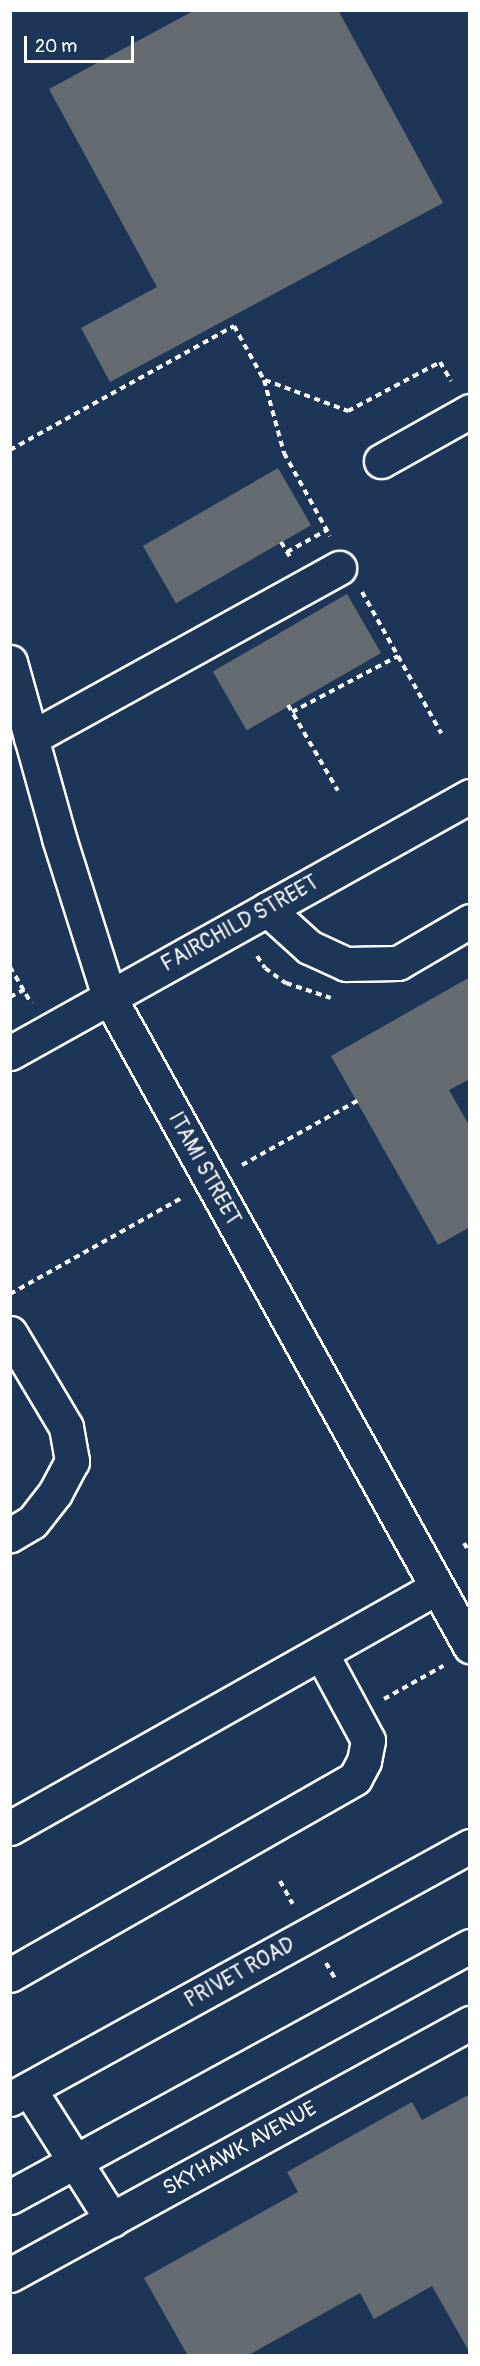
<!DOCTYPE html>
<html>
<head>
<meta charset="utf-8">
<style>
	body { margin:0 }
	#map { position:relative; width:480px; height:2366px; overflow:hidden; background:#1d3557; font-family:Pangolin,sans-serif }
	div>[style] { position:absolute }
	.building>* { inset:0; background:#656c71; transform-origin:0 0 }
	.path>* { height:4px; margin-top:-2px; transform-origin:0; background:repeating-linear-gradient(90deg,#fff 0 6px,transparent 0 10.5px) }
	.roads { filter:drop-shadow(2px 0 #fff) drop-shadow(-2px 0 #fff) drop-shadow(0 2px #fff) drop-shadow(0 -2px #fff) }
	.minor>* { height:33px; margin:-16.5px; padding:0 16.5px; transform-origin:16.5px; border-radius:16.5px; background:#1d3557 }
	span { translate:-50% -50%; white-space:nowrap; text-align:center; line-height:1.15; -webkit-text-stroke:4.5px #1d3557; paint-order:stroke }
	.street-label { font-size:21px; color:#fff }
	.frame { position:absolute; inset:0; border:12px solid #fff; pointer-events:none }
	.scale { position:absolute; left:24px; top:36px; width:110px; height:27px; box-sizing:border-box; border:3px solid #fff; border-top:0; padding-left:8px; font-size:18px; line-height:21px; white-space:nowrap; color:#fff; -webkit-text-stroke:4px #1d3557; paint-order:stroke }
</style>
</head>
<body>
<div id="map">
	<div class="building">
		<i style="clip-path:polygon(195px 10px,338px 10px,443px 203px,110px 382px,81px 328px,157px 287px,49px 89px)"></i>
		<i style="left:278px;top:468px;width:66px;height:156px;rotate:60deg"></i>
		<i style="left:347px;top:594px;width:68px;height:155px;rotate:60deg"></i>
		<i style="clip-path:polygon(470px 977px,470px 1079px,449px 1090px,470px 1127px,470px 1227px,438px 1245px,331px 1056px)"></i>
		<i style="clip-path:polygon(470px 2094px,470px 2353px,432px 2286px,374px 2319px,360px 2293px,247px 2356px,188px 2356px,144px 2278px,298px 2192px,287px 2172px,412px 2102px,422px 2120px)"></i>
	</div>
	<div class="path">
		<i style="left:265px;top:380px;width:89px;rotate:20.5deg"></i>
		<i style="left:348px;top:411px;width:104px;rotate:-28deg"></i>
		<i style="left:440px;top:362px;width:22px;rotate:60deg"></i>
		<i style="left:10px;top:450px;width:256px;rotate:-29deg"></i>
		<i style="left:234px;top:326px;width:62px;rotate:60.9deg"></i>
		<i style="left:264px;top:380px;width:76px;rotate:74.7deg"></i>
		<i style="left:284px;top:453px;width:95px;rotate:61deg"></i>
		<i style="left:281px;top:542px;width:17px;rotate:59deg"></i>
		<i style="left:287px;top:552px;width:46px;rotate:-28.8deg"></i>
		<i style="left:362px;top:592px;width:162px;rotate:60.7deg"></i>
		<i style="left:288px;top:705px;width:99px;rotate:59.8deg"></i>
		<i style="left:292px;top:712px;width:120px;rotate:-27.8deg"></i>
		<i style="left:257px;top:956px;width:14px;rotate:56deg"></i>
		<i style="left:265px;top:968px;width:26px;rotate:36deg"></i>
		<i style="left:286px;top:983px;width:47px;rotate:18.4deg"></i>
		<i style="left:10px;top:967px;width:42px;rotate:59.7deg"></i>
		<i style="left:10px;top:997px;width:16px;rotate:-27deg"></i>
		<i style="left:242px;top:1165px;width:132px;rotate:-29.1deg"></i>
		<i style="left:10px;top:1294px;width:195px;rotate:-29.2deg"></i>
		<i style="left:464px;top:1543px;width:12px;rotate:59deg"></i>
		<i style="left:384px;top:1699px;width:68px;rotate:-29.2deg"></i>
		<i style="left:280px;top:1881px;width:26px;rotate:61deg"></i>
		<i style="left:326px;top:1963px;width:20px;rotate:60deg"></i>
	</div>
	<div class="roads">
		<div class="minor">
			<i style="left:381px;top:461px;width:102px;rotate:-29.3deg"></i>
			<i style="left:10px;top:662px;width:183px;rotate:74.4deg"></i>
			<i style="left:59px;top:838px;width:167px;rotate:72.5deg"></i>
			<i style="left:109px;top:997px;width:743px;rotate:60.92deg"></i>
			<i style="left:31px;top:738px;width:352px;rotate:-28.9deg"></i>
			<i style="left:267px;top:909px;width:57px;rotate:42.1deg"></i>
			<i style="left:309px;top:947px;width:41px;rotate:24.7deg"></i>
			<i style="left:346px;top:964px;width:52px;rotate:-1.1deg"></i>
			<i style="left:398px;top:963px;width:83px;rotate:-30.3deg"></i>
			<i style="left:10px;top:1053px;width:527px;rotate:-29.19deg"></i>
			<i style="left:10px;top:1333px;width:109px;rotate:59.2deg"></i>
			<i style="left:66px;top:1427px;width:35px;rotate:80deg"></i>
			<i style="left:72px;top:1461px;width:36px;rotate:118deg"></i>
			<i style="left:55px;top:1493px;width:37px;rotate:128deg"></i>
			<i style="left:32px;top:1522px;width:26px;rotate:149deg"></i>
			<i style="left:10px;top:1828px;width:490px;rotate:-29.4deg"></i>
			<i style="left:10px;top:1975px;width:397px;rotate:-29.7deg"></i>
			<i style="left:355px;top:1778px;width:19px;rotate:-62deg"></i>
			<i style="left:364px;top:1761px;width:21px;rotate:-79deg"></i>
			<i style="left:368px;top:1740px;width:99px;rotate:-118.4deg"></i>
			<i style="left:29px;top:2089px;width:155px;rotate:57.6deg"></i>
			<i style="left:10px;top:2099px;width:525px;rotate:-28.81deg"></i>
			<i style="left:10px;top:2197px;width:524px;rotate:-28.62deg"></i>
			<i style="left:10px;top:2275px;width:525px;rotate:-28.72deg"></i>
		</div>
	</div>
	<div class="street-label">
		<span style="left:240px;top:924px;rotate:-29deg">FAIRCHILD STREET</span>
		<span style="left:204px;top:1169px;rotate:61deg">ITAMI STREET</span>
		<span style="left:240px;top:1973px;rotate:-29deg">PRIVET ROAD</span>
		<span style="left:240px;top:2149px;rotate:-29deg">SKYHAWK AVENUE</span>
	</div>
	<div class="frame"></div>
	<div class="scale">20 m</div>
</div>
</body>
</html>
